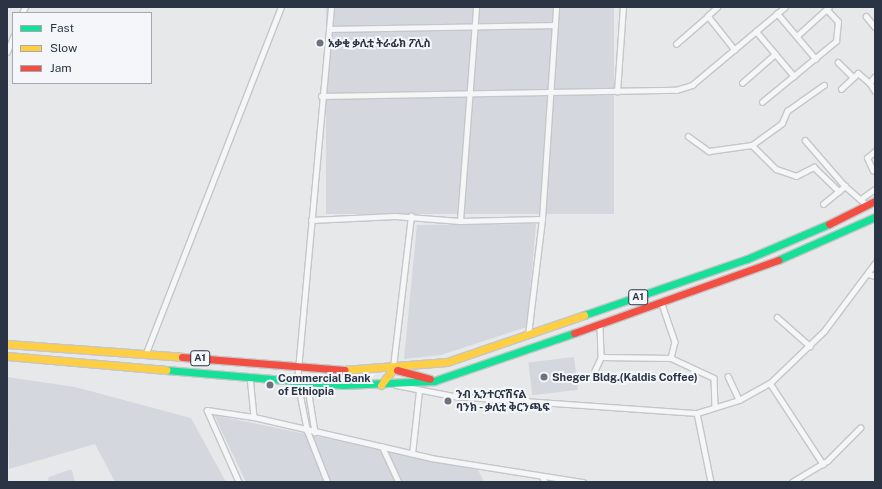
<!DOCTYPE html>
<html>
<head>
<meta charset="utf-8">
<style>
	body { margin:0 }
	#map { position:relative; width:882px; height:489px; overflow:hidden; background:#e6e8ea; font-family:"Public Sans","Noto Sans Ethiopic",sans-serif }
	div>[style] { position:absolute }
	.built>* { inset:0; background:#d4d7dd; transform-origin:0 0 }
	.roads { filter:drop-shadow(1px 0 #c4c6c8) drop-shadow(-1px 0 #c4c6c8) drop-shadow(0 1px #c4c6c8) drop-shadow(0 -1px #c4c6c8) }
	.street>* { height:4.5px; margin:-2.25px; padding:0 2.25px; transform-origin:2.25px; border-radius:2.25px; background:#f5f6f7 }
	.fast>* { height:7px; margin:-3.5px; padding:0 3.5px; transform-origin:3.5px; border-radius:3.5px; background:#16e098 }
	.slow>* { height:7px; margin:-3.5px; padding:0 3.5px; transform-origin:3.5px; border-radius:3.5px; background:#ffcf43 }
	.jam>* { height:7px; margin:-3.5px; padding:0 3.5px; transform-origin:3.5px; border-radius:3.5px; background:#f24e42 }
	.dots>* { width:11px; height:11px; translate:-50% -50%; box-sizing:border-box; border:2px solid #f4f6f9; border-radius:50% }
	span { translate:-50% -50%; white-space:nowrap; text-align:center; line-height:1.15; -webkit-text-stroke:4px #f4f6f9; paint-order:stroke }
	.shield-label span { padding:1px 3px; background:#f4f6f9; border:1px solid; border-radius:3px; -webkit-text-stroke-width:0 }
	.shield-label { font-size:10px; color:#2b3445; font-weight:700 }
	.poi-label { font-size:11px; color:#2b3445; font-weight:700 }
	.left { translate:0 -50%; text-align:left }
	.frame { position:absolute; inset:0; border:8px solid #2b3445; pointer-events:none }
	.legend { position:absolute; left:12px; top:12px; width:140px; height:72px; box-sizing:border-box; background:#f4f6f9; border:1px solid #a4a8b1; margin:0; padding:5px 7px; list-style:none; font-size:12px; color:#2b3445 }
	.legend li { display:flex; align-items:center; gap:8px; height:20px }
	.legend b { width:20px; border:1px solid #a4a8b1 }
</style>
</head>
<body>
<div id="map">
	<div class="built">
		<i style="left:326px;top:7px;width:288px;height:207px"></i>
		<i style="clip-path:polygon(536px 224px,527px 327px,441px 355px,404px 359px,417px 225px)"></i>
		<i style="left:574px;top:357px;width:33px;height:46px;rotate:83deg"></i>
		<i style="clip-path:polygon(7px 377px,75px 387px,191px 418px,226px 482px,115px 482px,95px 444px,9px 469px)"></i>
		<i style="clip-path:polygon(214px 415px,478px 470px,484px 482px,246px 482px)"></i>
		<i style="clip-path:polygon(69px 470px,72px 470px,75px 482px,47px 482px,49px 477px)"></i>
	</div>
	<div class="roads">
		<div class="street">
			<i style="left:718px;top:7px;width:13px;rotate:138deg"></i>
			<i style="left:708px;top:16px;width:43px;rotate:51.5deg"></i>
			<i style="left:22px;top:13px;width:7px;rotate:-63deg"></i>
			<i style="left:777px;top:13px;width:60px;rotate:49.7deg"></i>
			<i style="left:866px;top:16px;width:14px;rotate:51deg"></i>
			<i style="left:329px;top:29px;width:226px;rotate:-1deg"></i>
			<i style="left:756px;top:31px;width:59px;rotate:49.8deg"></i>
			<i style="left:797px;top:36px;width:43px;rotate:-42.2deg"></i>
			<i style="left:676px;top:44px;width:43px;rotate:-41.2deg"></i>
			<i style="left:7px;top:52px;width:16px;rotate:-68deg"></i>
			<i style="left:838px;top:62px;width:21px;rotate:45deg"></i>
			<i style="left:875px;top:77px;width:8px;rotate:130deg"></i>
			<i style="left:870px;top:83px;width:9px;rotate:58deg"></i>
			<i style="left:742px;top:83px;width:44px;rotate:-41.3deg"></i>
			<i style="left:841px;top:89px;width:23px;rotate:-43deg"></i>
			<i style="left:858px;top:73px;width:16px;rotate:40deg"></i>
			<i style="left:617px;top:92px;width:85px;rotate:-86deg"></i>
			<i style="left:321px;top:96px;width:355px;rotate:-1deg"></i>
			<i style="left:676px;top:90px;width:17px;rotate:-17deg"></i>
			<i style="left:692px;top:85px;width:121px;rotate:-40deg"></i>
			<i style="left:762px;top:102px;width:96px;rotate:-39.5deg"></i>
			<i style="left:836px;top:41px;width:19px;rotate:-84deg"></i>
			<i style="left:838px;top:22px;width:16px;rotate:-133deg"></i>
			<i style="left:688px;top:136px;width:26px;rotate:36deg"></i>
			<i style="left:709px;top:151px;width:43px;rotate:-7.9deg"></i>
			<i style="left:752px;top:145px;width:37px;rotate:-36deg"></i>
			<i style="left:782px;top:123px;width:13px;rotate:-67deg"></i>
			<i style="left:787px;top:111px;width:45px;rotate:-35.1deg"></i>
			<i style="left:805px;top:140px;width:61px;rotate:49deg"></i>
			<i style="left:845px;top:186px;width:29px;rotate:41deg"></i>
			<i style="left:752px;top:145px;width:34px;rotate:45deg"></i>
			<i style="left:776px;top:169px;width:21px;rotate:19deg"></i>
			<i style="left:796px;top:176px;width:20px;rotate:-27deg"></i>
			<i style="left:814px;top:167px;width:35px;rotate:44deg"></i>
			<i style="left:839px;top:191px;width:8px;rotate:-40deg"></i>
			<i style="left:873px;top:171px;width:14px;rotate:-115deg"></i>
			<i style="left:867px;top:158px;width:11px;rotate:-41deg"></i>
			<i style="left:862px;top:198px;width:16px;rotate:-35deg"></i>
			<i style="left:823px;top:204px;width:21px;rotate:-39deg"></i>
			<i style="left:311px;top:220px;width:84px;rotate:-2.7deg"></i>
			<i style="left:395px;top:216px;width:65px;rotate:4.4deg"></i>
			<i style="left:460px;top:221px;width:82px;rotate:-1.4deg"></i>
			<i style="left:460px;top:221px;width:215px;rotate:-85.7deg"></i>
			<i style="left:868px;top:274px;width:7px;rotate:16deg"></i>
			<i style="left:662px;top:304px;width:40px;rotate:71.1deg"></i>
			<i style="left:675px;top:342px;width:16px;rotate:104deg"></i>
			<i style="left:777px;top:317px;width:44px;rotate:41.3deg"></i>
			<i style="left:600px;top:326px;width:31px;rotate:88deg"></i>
			<i style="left:601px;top:357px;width:70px;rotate:0.8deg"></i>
			<i style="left:671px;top:358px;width:47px;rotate:24.9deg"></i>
			<i style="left:714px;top:378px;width:29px;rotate:88deg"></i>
			<i style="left:528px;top:335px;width:117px;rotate:-83.1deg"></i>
			<i style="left:542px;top:219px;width:212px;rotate:-86.2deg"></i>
			<i style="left:146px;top:353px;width:371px;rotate:-68.7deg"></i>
			<i style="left:393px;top:367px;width:152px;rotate:-83.2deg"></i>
			<i style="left:594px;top:372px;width:17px;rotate:-65deg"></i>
			<i style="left:250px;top:376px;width:41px;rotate:84.4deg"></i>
			<i style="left:728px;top:376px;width:26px;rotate:65deg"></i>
			<i style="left:307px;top:382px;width:51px;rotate:80.9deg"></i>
			<i style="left:770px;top:383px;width:97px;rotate:56.8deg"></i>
			<i style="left:396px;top:385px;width:58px;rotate:10.9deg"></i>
			<i style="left:453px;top:396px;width:245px;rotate:4deg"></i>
			<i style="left:697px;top:413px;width:44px;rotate:-17.2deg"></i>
			<i style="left:739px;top:400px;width:35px;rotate:-29deg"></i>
			<i style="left:770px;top:383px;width:75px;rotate:-43.9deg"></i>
			<i style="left:824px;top:331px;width:85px;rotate:-53.1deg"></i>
			<i style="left:207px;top:410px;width:48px;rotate:8.5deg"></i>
			<i style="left:254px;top:417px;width:182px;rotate:13deg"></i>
			<i style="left:431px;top:458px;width:154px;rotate:9deg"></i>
			<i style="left:207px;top:410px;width:79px;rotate:66deg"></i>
			<i style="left:697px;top:413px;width:70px;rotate:78.5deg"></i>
			<i style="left:382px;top:446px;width:40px;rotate:65deg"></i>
			<i style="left:412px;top:454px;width:63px;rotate:-83.7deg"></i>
			<i style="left:542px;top:476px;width:7px;rotate:63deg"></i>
			<i style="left:327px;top:482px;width:55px;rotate:-111.4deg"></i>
			<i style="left:307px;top:431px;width:51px;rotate:-101.3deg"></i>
			<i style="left:297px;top:381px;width:376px;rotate:-84.8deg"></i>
			<i style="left:792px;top:482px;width:41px;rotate:-31deg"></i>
			<i style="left:827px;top:461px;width:47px;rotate:-45deg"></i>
		</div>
		<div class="fast">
			<i style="left:778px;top:260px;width:106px;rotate:-23.9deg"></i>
			<i style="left:584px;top:315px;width:172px;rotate:-19deg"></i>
			<i style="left:747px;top:259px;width:89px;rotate:-23.1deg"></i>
			<i style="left:166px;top:370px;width:178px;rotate:4.8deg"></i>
			<i style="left:343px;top:385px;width:91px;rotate:-2.5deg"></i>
			<i style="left:434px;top:381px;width:148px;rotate:-18.9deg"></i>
		</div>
		<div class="slow">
			<i style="left:7px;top:344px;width:175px;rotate:4.2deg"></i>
			<i style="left:7px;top:356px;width:160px;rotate:5deg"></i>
			<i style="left:344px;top:370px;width:103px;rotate:-4.4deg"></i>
			<i style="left:447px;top:362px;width:145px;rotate:-18.9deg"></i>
			<i style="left:381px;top:385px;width:20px;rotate:-53deg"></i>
		</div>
		<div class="jam">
			<i style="left:829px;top:224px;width:51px;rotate:-26.6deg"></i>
			<i style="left:574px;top:333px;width:217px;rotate:-19.7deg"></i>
			<i style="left:182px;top:357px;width:163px;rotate:4.6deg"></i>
			<i style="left:397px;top:370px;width:34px;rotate:15deg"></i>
		</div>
	</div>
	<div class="dots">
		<i style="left:320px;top:43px;background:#6c737f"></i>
		<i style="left:544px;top:377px;background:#6c737f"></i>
		<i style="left:270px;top:385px;background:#6c737f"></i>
		<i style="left:448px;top:401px;background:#6c737f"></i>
	</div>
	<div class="shield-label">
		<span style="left:638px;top:297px">A1</span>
		<span style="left:200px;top:358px">A1</span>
	</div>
	<div class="poi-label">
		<span class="left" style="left:328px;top:43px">አቃቂ ቃሊቲ ትራፊክ ፖሊስ</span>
		<span class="left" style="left:552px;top:377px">Sheger Bldg.(Kaldis Coffee)</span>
		<span class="left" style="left:278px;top:385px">Commercial Bank<br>of Ethiopia</span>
		<span class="left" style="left:456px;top:401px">ንብ ኢንተርናሽናል<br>ባንክ - ቃሊቲ ቅርንጫፍ</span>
	</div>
	<div class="frame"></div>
	<ul class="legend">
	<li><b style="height:5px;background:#16e098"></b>Fast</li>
	<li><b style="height:5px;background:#ffcf43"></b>Slow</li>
	<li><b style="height:5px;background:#f24e42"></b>Jam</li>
	</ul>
</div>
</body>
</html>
